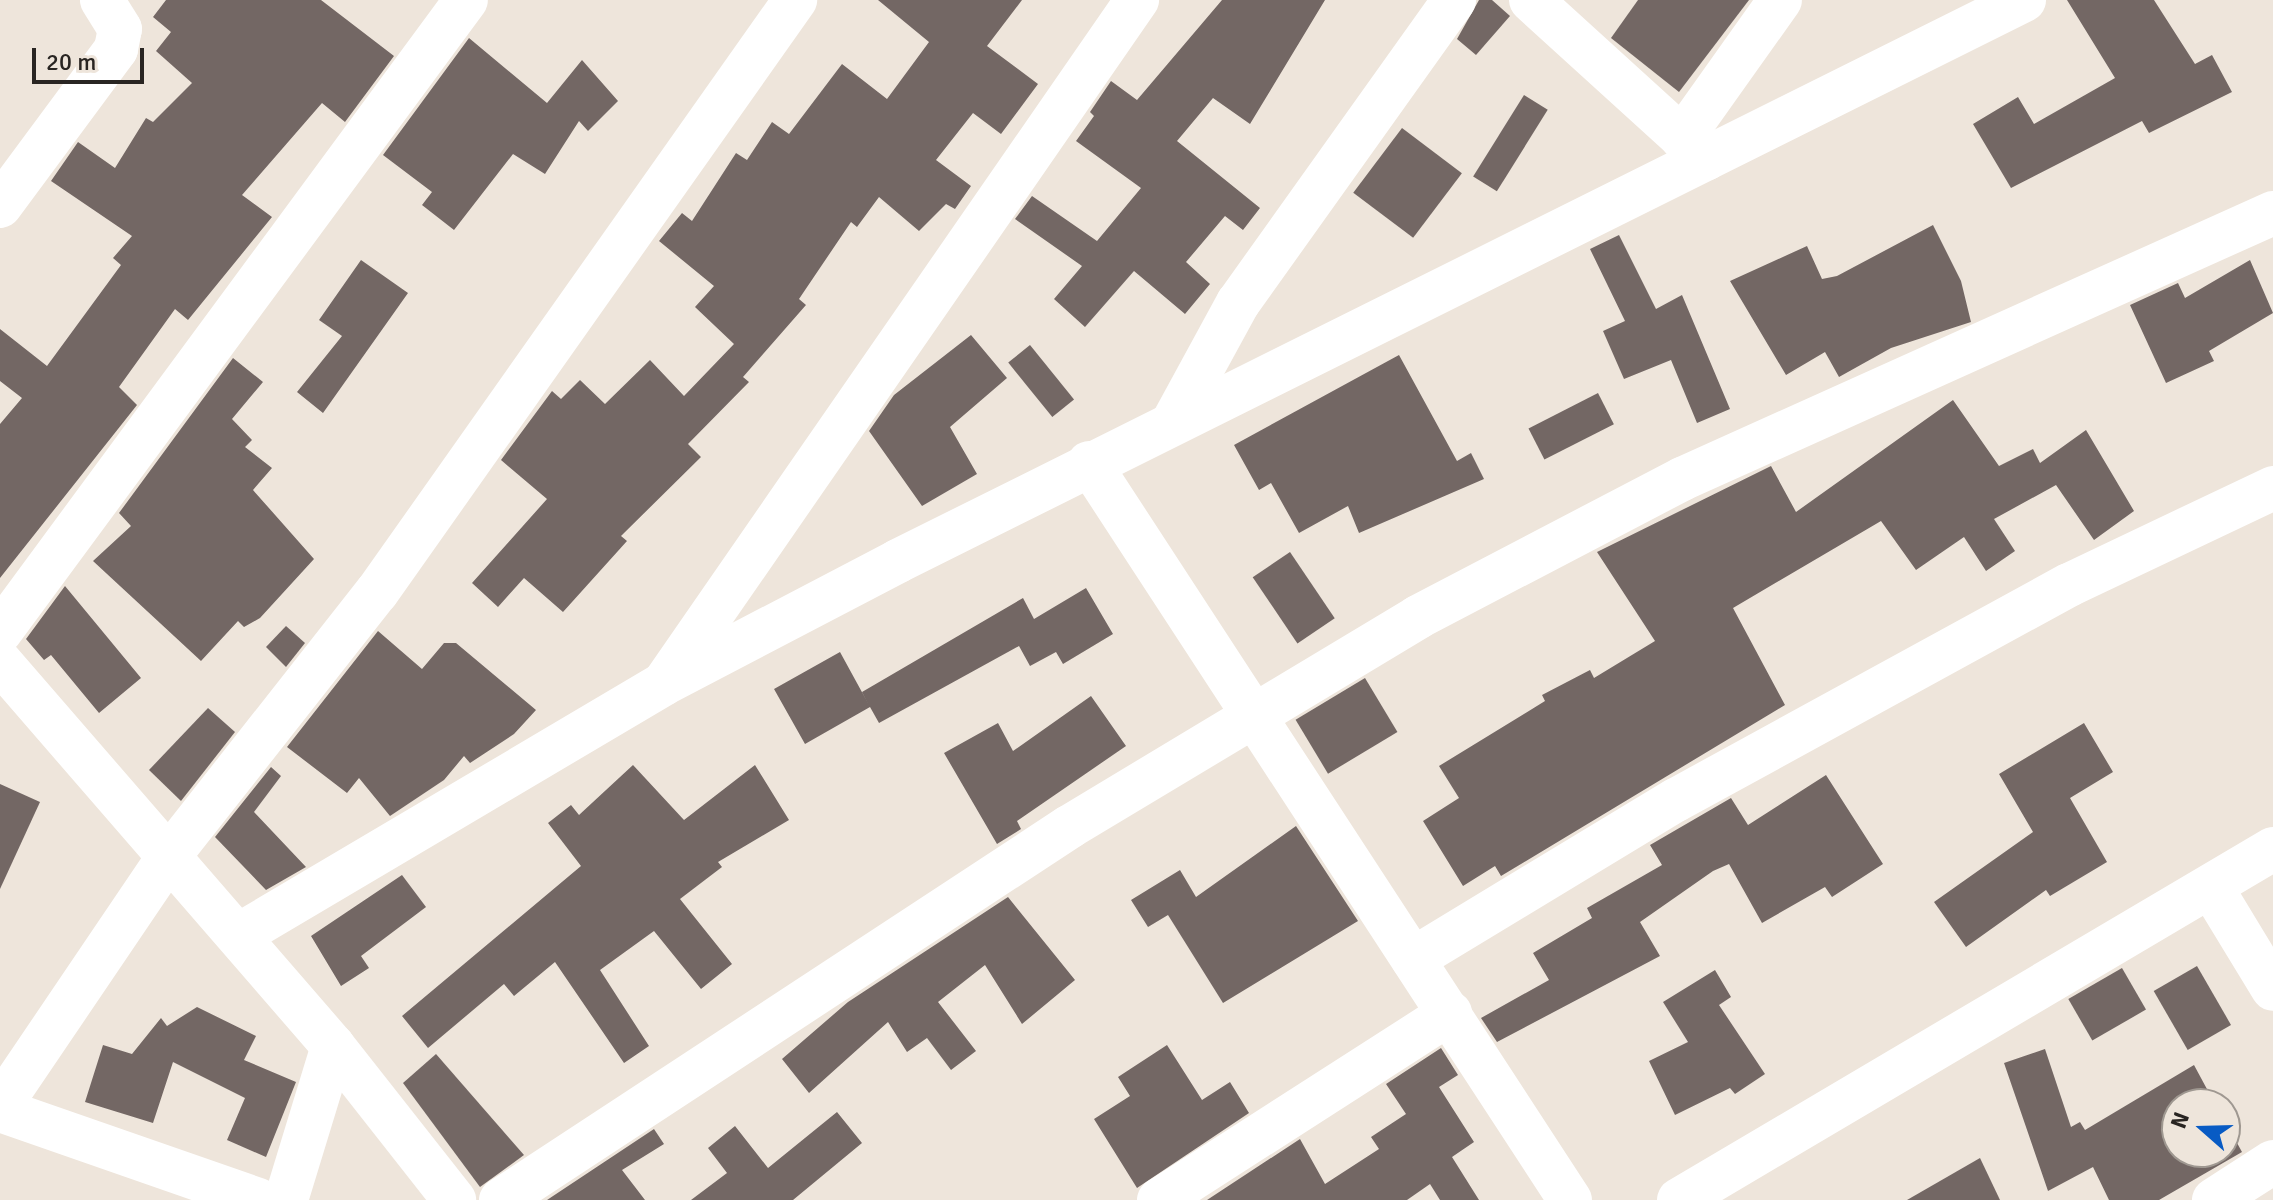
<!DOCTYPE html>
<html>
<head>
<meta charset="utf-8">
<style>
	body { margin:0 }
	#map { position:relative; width:2273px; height:1200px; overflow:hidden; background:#eee5db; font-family:Signika,sans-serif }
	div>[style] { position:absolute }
	.building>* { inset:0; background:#736764; transform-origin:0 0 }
	.minor>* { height:44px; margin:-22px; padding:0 22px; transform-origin:22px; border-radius:22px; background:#fff }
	span { translate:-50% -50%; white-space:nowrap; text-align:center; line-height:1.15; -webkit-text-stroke:8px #eee5db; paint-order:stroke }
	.north { position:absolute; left:2161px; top:1088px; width:80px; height:80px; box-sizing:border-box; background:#eee5db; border:2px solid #9f9891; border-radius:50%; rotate:290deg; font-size:22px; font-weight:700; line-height:32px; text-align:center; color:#292522 }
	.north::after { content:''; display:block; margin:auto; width:28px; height:36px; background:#085bc4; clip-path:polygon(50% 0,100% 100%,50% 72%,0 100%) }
	.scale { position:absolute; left:32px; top:48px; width:112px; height:36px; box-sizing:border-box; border:4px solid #292522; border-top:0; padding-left:10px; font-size:24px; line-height:28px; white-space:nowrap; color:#292522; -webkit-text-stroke:6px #eee5db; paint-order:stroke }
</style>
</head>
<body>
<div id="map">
	<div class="building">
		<i style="clip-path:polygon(166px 0,321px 0,394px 56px,345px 122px,322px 103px,242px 195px,272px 217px,188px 320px,175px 309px,119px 387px,137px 405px,0 578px,0 424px,22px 398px,0 381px,0 329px,47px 366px,121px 265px,113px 258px,132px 236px,51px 181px,78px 142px,115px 168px,146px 118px,153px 122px,192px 83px,156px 51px,171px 32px,153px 17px)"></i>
		<i style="clip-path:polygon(878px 0,1022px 0,987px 46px,1038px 84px,1001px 134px,973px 113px,936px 160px,971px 186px,955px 209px,946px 204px,919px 231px,879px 197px,857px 227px,851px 222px,799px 299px,806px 305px,743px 377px,749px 382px,688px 444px,701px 457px,621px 536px,627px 541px,563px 612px,524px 578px,498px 607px,472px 583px,547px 499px,501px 460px,552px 391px,561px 399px,580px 380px,605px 404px,650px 360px,684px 396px,734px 344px,695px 307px,714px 286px,659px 241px,682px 213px,692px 221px,736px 153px,747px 160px,772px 122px,789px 134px,842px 64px,887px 99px,929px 42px)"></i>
		<i style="clip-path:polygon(1222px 0,1325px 0,1250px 124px,1213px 98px,1177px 141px,1260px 208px,1243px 230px,1225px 216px,1186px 262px,1210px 284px,1185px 314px,1134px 271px,1085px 327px,1054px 299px,1082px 266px,1015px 219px,1032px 196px,1097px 241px,1141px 188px,1076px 141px,1094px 116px,1090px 112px,1111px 81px,1137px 100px)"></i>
		<i style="clip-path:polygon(1479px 0,1492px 0,1510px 16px,1476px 55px,1457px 39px)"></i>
		<i style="clip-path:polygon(1638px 0,1749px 0,1679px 92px,1611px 38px)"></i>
		<i style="clip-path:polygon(2067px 0,2154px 0,2195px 64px,2212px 55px,2232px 92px,2149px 133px,2142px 121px,2011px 188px,1973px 124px,2018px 97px,2034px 124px,2115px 78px)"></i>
		<i style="clip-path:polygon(469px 38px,547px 103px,582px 60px,618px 101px,588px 131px,579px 121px,545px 174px,513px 154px,454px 230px,422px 205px,432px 192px,383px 155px)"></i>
		<i style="left:1524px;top:95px;width:28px;height:96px;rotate:32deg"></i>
		<i style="left:1402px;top:128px;width:75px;height:81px;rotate:37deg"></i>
		<i style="clip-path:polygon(1933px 225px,1961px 281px,1971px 322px,1891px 348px,1839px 377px,1825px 352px,1786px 375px,1730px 281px,1807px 246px,1822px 279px,1837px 276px)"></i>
		<i style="clip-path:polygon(1619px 235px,1656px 309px,1682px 295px,1730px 409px,1697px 423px,1671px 360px,1624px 379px,1603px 331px,1625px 321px,1590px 249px)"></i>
		<i style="clip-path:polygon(361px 260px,408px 293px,323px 413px,297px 392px,342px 336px,319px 320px)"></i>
		<i style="clip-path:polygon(2250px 260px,2273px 313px,2209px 351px,2214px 361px,2166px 383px,2130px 305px,2178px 283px,2185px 298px)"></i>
		<i style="clip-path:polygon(971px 335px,1007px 378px,950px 427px,977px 474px,922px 506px,869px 431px,894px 395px)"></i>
		<i style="left:1030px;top:345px;width:70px;height:28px;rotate:51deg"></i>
		<i style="clip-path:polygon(1399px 355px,1457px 461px,1471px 453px,1484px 479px,1359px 533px,1348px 506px,1299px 533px,1271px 483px,1259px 490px,1234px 445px)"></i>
		<i style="clip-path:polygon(233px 358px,263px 382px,232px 419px,252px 440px,245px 447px,272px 468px,253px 490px,314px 559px,260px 618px,244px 627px,238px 621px,201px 661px,93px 561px,131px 526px,119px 513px)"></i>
		<i style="left:1598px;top:393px;width:35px;height:78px;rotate:63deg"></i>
		<i style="clip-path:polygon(1953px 400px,1999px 466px,2033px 449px,2040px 463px,2086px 430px,2134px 511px,2094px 540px,2056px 485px,1994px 519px,2015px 551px,1986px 571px,1964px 537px,1916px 570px,1881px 521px,1733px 608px,1785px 705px,1501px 876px,1495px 866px,1463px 886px,1423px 821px,1459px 798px,1439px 766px,1545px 701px,1542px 695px,1590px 670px,1594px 678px,1655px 641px,1597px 552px,1771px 466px,1796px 512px)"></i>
		<i style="left:1290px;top:552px;width:80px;height:45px;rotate:56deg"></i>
		<i style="clip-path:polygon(65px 586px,141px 678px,99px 713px,51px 655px,44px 660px,26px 639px)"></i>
		<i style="clip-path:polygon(1086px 588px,1113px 634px,1063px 664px,1056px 652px,1030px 666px,1019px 646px,879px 723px,870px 707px,805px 744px,774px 689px,840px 652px,869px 705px,862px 692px,1023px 598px,1034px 619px)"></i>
		<i style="clip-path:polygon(286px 626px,305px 643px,286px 667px,266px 647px)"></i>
		<i style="clip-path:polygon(378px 631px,422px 669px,444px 643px,456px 643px,536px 710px,514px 734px,470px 763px,464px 756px,444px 780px,390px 816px,359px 778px,347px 793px,287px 747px)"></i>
		<i style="left:1365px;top:678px;width:63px;height:81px;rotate:59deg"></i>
		<i style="clip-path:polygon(1091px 696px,1126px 746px,1017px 821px,1021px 829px,997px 844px,944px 753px,998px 723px,1013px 751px)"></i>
		<i style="clip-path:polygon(208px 708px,235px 732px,181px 801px,149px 770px)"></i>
		<i style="clip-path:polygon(2084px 723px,2113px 772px,2070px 798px,2107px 862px,2050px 896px,2046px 890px,1966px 947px,1934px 902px,2033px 832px,1999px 774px)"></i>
		<i style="clip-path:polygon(633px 765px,684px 820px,755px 765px,789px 820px,718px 862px,722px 867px,680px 899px,732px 964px,701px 989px,654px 931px,600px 970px,649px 1046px,624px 1063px,555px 962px,514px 996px,504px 984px,428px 1048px,402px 1016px,581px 866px,548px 823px,571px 805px,579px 815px)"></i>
		<i style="clip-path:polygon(271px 767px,281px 776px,254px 812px,306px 867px,266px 890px,215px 837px)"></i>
		<i style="clip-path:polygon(1826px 775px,1883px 864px,1832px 897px,1825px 887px,1762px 923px,1729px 864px,1713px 871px,1640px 922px,1660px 956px,1497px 1042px,1481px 1018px,1549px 980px,1533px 953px,1592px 918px,1587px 908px,1662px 865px,1650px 845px,1731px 798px,1748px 825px)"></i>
		<i style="clip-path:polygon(0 784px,40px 802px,0 889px)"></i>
		<i style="clip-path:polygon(1296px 826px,1358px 921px,1223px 1003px,1168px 915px,1148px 927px,1131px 900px,1180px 870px,1196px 897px)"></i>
		<i style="clip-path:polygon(402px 875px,426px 907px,361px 956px,369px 968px,341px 986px,311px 936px)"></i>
		<i style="clip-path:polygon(1008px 897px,1075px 980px,1022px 1024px,985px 965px,938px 1002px,976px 1051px,951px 1070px,927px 1038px,907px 1052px,888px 1022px,809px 1093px,782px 1059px,848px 1002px)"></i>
		<i style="left:2197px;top:966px;width:68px;height:50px;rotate:60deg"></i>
		<i style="left:2122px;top:968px;width:48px;height:62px;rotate:60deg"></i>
		<i style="clip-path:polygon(1715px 970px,1731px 997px,1719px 1005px,1765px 1074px,1735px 1094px,1730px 1088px,1675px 1115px,1649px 1061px,1688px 1042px,1663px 1002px)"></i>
		<i style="clip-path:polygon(197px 1007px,256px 1036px,244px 1060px,296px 1082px,266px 1157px,227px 1140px,245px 1098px,173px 1062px,153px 1123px,85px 1102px,103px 1045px,132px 1054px,161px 1018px,167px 1026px)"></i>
		<i style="clip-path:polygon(1167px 1045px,1202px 1100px,1230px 1082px,1249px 1113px,1137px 1188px,1094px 1119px,1130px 1096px,1118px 1077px)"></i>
		<i style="clip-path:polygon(1441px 1048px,1458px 1075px,1439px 1087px,1474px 1142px,1452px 1157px,1479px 1200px,1440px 1200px,1430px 1184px,1407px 1200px,1207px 1200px,1300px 1139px,1325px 1184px,1379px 1149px,1371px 1137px,1406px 1114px,1386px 1084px)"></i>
		<i style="clip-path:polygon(2045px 1049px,2071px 1127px,2080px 1122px,2085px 1130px,2194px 1065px,2215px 1104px,2177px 1104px,2177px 1152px,2225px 1152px,2225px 1121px,2242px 1152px,2159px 1200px,2109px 1200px,2093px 1167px,2048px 1191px,2004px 1063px)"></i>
		<i style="clip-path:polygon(436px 1054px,524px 1155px,480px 1187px,403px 1083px)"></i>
		<i style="clip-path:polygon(837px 1112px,862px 1143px,793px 1200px,691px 1200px,727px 1173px,708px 1148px,735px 1126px,768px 1168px)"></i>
		<i style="clip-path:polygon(654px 1129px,664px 1144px,622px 1170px,645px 1200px,547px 1200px)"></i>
		<i style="clip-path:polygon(1980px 1158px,2000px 1200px,1907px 1200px)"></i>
	</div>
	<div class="minor">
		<i style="left:1531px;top:0;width:236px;rotate:42.3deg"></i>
		<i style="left:1682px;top:138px;width:169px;rotate:-54.6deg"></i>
		<i style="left:0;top:206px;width:195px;rotate:-53.5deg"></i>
		<i style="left:116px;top:49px;width:20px;rotate:-79deg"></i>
		<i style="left:120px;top:29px;width:34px;rotate:-122deg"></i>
		<i style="left:1173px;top:422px;width:136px;rotate:-61.4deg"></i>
		<i style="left:1238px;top:303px;width:372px;rotate:-54.5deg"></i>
		<i style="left:1089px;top:463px;width:880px;rotate:56.87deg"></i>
		<i style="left:0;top:632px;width:785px;rotate:-53.6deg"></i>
		<i style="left:0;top:662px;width:508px;rotate:49.07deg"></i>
		<i style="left:333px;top:1046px;width:196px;rotate:51.8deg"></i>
		<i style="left:667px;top:679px;width:826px;rotate:-55.31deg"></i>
		<i style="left:2211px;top:887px;width:119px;rotate:58.7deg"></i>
		<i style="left:239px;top:935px;width:493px;rotate:-30.6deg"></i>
		<i style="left:663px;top:684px;width:265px;rotate:-27.6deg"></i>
		<i style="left:898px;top:561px;width:1258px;rotate:-26.48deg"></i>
		<i style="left:1413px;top:959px;width:307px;rotate:-31.2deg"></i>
		<i style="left:1676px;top:800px;width:448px;rotate:-28.7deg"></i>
		<i style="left:2069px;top:585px;width:226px;rotate:-25.4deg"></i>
		<i style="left:0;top:1106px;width:302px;rotate:-55.9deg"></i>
		<i style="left:169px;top:856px;width:336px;rotate:-51.8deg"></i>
		<i style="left:377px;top:592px;width:725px;rotate:-54.77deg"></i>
		<i style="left:0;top:1110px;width:273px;rotate:19.2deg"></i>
		<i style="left:286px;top:1200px;width:161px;rotate:-73deg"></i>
		<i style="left:501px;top:1200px;width:680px;rotate:-33.29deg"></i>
		<i style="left:1069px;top:827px;width:407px;rotate:-31deg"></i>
		<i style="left:1418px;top:617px;width:298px;rotate:-27.6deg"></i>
		<i style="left:1682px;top:479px;width:648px;rotate:-24.23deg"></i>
		<i style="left:1159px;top:1200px;width:346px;rotate:-32.7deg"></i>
		<i style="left:1679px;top:1200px;width:690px;rotate:-30.58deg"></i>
		<i style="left:2214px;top:1200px;width:70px;rotate:-32.8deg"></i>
	</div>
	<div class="north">N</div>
	<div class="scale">20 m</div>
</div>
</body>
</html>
